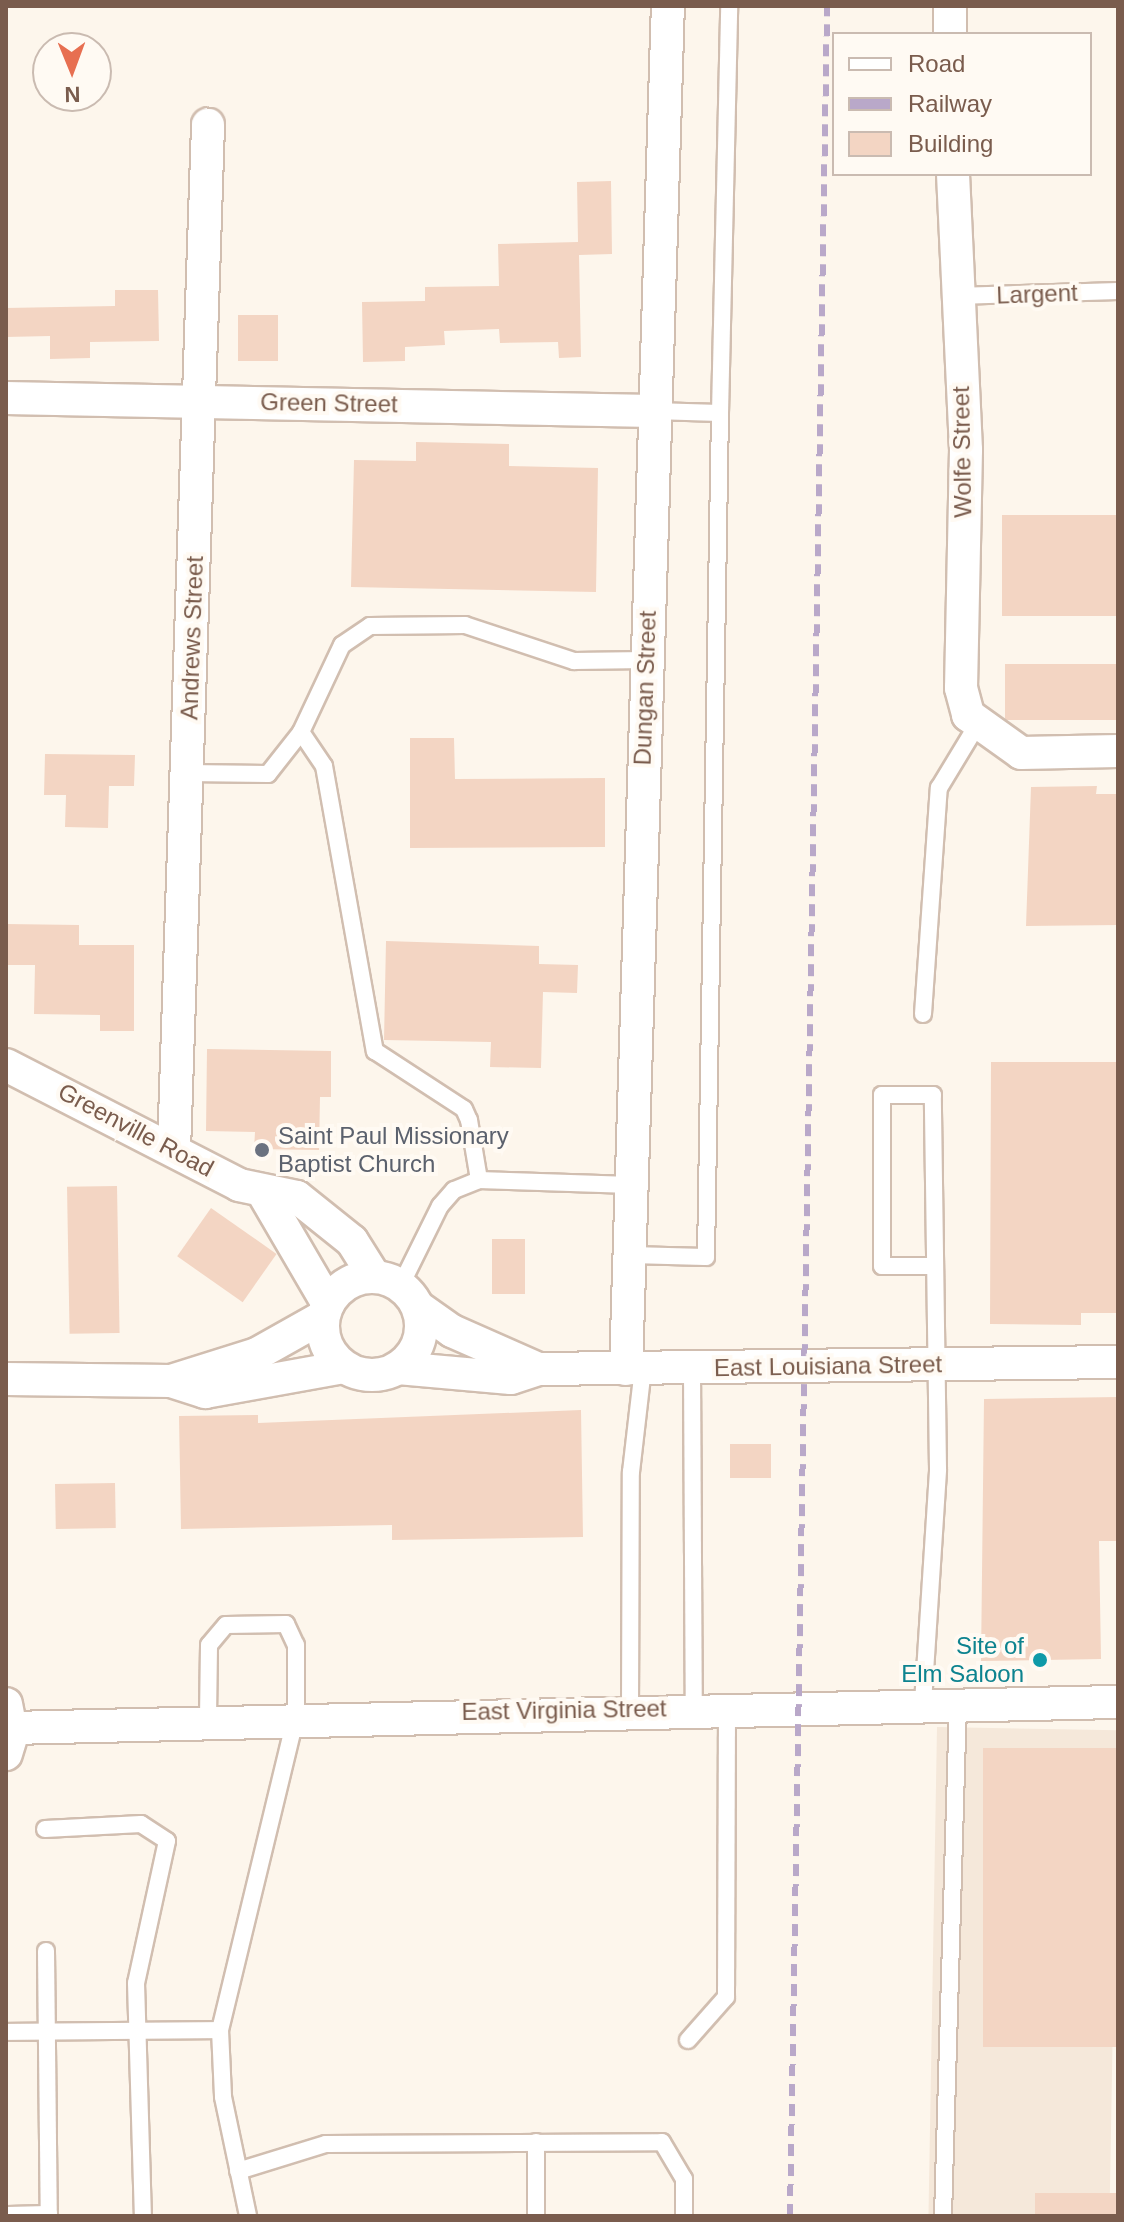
<!DOCTYPE html>
<html>
<head>
<meta charset="utf-8">
<style>
	body { margin:0 }
	#map { position:relative; width:1124px; height:2222px; overflow:hidden; background:#fdf6ec; font-family:Helvetica,sans-serif }
	div>[style] { position:absolute }
	.residential>* { inset:0; background:#f5e8da; transform-origin:0 0 }
	.building>* { inset:0; background:#f3d5c3; transform-origin:0 0 }
	.roads { filter:drop-shadow(2px 0 #d1beb0) drop-shadow(-2px 0 #d1beb0) drop-shadow(0 2px #d1beb0) drop-shadow(0 -2px #d1beb0) }
	.service>* { height:16px; margin:-8px; padding:0 8px; transform-origin:8px; border-radius:8px; background:#fff }
	.minor>* { height:32px; margin:-16px; padding:0 16px; transform-origin:16px; border-radius:16px; background:#fff }
	.minor>.ring { margin:-16px; padding:0; box-sizing:content-box; background:none; border:32px solid #fff; border-radius:50% }
	.rail>* { height:6px; margin-top:-3px; transform-origin:0; background:repeating-linear-gradient(90deg,#b9a8c9 0 12px,transparent 0 20px) }
	.dots>* { width:22px; height:22px; translate:-50% -50%; box-sizing:border-box; border:4px solid #fffaf3; border-radius:50% }
	span { translate:-50% -50%; white-space:nowrap; text-align:center; line-height:1.15; -webkit-text-stroke:8px #fffaf3; paint-order:stroke }
	.street-label { font-size:24px; color:#7a5c4d }
	.worship-label { font-size:24px; color:#5b616d }
	.left { translate:0 -50%; text-align:left }
	.culture-label { font-size:24px; color:#0d838f }
	.right { translate:-100% -50%; text-align:right }
	.frame { position:absolute; inset:0; border:8px solid #7a5c4d; pointer-events:none }
	.legend { position:absolute; left:832px; top:32px; width:260px; height:144px; box-sizing:border-box; background:#fffaf3; border:2px solid #cabbb1; margin:0; padding:10px 14px; list-style:none; font-size:24px; color:#7a5c4d }
	.legend li { display:flex; align-items:center; gap:16px; height:40px }
	.legend b { width:40px; border:2px solid #cabbb1 }
	.north { position:absolute; left:32px; top:32px; width:80px; height:80px; box-sizing:border-box; background:#fffaf3; border:2px solid #cabbb1; border-radius:50%; rotate:179deg; font-size:22px; font-weight:700; line-height:32px; text-align:center; color:#7a5c4d }
	.north::after { content:''; display:block; margin:auto; width:28px; height:36px; background:#e76f51; clip-path:polygon(50% 0,100% 100%,50% 72%,0 100%) }
</style>
</head>
<body>
<div id="map">
	<div class="residential">
		<i style="left:937px;top:1727px;width:181px;height:489px;rotate:1deg"></i>
	</div>
	<div class="building">
		<i style="clip-path:polygon(611px 181px,612px 254px,579px 255px,581px 357px,559px 358px,558px 342px,500px 343px,499px 329px,444px 331px,445px 345px,405px 347px,405px 361px,363px 362px,362px 302px,425px 301px,425px 287px,499px 286px,498px 244px,578px 242px,577px 182px)"></i>
		<i style="clip-path:polygon(115px 290px,158px 290px,159px 341px,90px 342px,90px 358px,50px 359px,50px 336px,6px 337px,6px 308px,115px 306px)"></i>
		<i style="left:278px;top:315px;width:46px;height:40px;rotate:90deg"></i>
		<i style="clip-path:polygon(416px 442px,509px 444px,509px 466px,598px 468px,596px 592px,351px 587px,354px 460px,416px 461px)"></i>
		<i style="left:1118px;top:515px;width:101px;height:116px;rotate:90deg"></i>
		<i style="left:1005px;top:664px;width:113px;height:56px"></i>
		<i style="clip-path:polygon(410px 738px,454px 738px,455px 779px,605px 778px,605px 847px,410px 848px)"></i>
		<i style="clip-path:polygon(45px 754px,135px 755px,134px 786px,109px 786px,108px 828px,65px 827px,66px 795px,44px 795px)"></i>
		<i style="clip-path:polygon(1097px 786px,1096px 794px,1118px 794px,1118px 925px,1026px 926px,1031px 787px)"></i>
		<i style="clip-path:polygon(6px 924px,79px 925px,79px 945px,134px 945px,134px 1031px,100px 1031px,100px 1015px,34px 1014px,35px 965px,6px 965px)"></i>
		<i style="clip-path:polygon(386px 941px,539px 946px,539px 964px,578px 965px,577px 993px,543px 992px,541px 1068px,490px 1067px,491px 1042px,384px 1040px)"></i>
		<i style="clip-path:polygon(207px 1049px,331px 1051px,331px 1097px,320px 1097px,319px 1150px,254px 1149px,255px 1132px,206px 1131px)"></i>
		<i style="clip-path:polygon(991px 1062px,1118px 1062px,1118px 1313px,1081px 1313px,1081px 1325px,990px 1324px)"></i>
		<i style="left:117px;top:1186px;width:147px;height:50px;rotate:89deg"></i>
		<i style="left:211px;top:1208px;width:80px;height:59px;rotate:35deg"></i>
		<i style="left:492px;top:1239px;width:33px;height:55px"></i>
		<i style="clip-path:polygon(1118px 1397px,1118px 1541px,1099px 1541px,1101px 1659px,981px 1661px,984px 1399px)"></i>
		<i style="clip-path:polygon(581px 1410px,583px 1537px,392px 1540px,392px 1525px,181px 1529px,179px 1416px,258px 1415px,258px 1423px)"></i>
		<i style="left:771px;top:1444px;width:34px;height:41px;rotate:90deg"></i>
		<i style="left:115px;top:1483px;width:45px;height:60px;rotate:89deg"></i>
		<i style="left:1118px;top:1748px;width:299px;height:135px;rotate:90deg"></i>
		<i style="left:1035px;top:2193px;width:83px;height:23px"></i>
	</div>
	<div class="roads">
		<div class="service">
			<i style="left:956px;top:296px;width:162px;rotate:-1.8deg"></i>
			<i style="left:653px;top:411px;width:67px;rotate:1.7deg"></i>
			<i style="left:720px;top:413px;width:407px;rotate:-88.7deg"></i>
			<i style="left:301px;top:732px;width:41px;rotate:55.9deg"></i>
			<i style="left:324px;top:766px;width:290px;rotate:79.9deg"></i>
			<i style="left:375px;top:1051px;width:106px;rotate:33.1deg"></i>
			<i style="left:464px;top:1109px;width:12px;rotate:66deg"></i>
			<i style="left:469px;top:1120px;width:61px;rotate:80.5deg"></i>
			<i style="left:479px;top:1180px;width:27px;rotate:158deg"></i>
			<i style="left:454px;top:1190px;width:21px;rotate:131deg"></i>
			<i style="left:440px;top:1206px;width:88px;rotate:116.3deg"></i>
			<i style="left:187px;top:773px;width:81px;rotate:0.7deg"></i>
			<i style="left:268px;top:774px;width:53px;rotate:-51.8deg"></i>
			<i style="left:301px;top:732px;width:96px;rotate:-64.8deg"></i>
			<i style="left:342px;top:645px;width:34px;rotate:-34deg"></i>
			<i style="left:370px;top:626px;width:95px;rotate:-0.6deg"></i>
			<i style="left:465px;top:625px;width:115px;rotate:18.3deg"></i>
			<i style="left:574px;top:661px;width:72px;rotate:-0.8deg"></i>
			<i style="left:923px;top:1014px;width:227px;rotate:-86deg"></i>
			<i style="left:939px;top:788px;width:71px;rotate:-58.8deg"></i>
			<i style="left:479px;top:1180px;width:152px;rotate:1.9deg"></i>
			<i style="left:630px;top:1255px;width:76px;rotate:1.5deg"></i>
			<i style="left:706px;top:1257px;width:844px;rotate:-89.05deg"></i>
			<i style="left:692px;top:1368px;width:339px;rotate:89.7deg"></i>
			<i style="left:923px;top:1703px;width:234px;rotate:-86.3deg"></i>
			<i style="left:938px;top:1469px;width:374px;rotate:-90.8deg"></i>
			<i style="left:933px;top:1095px;width:51px;rotate:180deg"></i>
			<i style="left:882px;top:1095px;width:171px;rotate:90deg"></i>
			<i style="left:882px;top:1266px;width:52px"></i>
			<i style="left:630px;top:1708px;width:236px;rotate:-89.8deg"></i>
			<i style="left:631px;top:1472px;width:104px;rotate:-83.4deg"></i>
			<i style="left:208px;top:1718px;width:73px;rotate:-89.2deg"></i>
			<i style="left:209px;top:1645px;width:26px;rotate:-50deg"></i>
			<i style="left:226px;top:1625px;width:60px;rotate:-1deg"></i>
			<i style="left:286px;top:1624px;width:23px;rotate:65deg"></i>
			<i style="left:296px;top:1645px;width:71px;rotate:90deg"></i>
			<i style="left:296px;top:1716px;width:323px;rotate:103.6deg"></i>
			<i style="left:220px;top:2030px;width:67px;rotate:87.4deg"></i>
			<i style="left:223px;top:2097px;width:122px;rotate:78.1deg"></i>
			<i style="left:45px;top:1829px;width:96px;rotate:-3deg"></i>
			<i style="left:141px;top:1824px;width:31px;rotate:33deg"></i>
			<i style="left:167px;top:1841px;width:145px;rotate:102.3deg"></i>
			<i style="left:136px;top:1983px;width:233px;rotate:88.3deg"></i>
			<i style="left:46px;top:1951px;width:265px;rotate:89.4deg"></i>
			<i style="left:6px;top:2032px;width:214px;rotate:-0.5deg"></i>
			<i style="left:688px;top:2040px;width:57px;rotate:-48.5deg"></i>
			<i style="left:726px;top:1997px;width:290px;rotate:-89.8deg"></i>
			<i style="left:536px;top:2142px;width:74px;rotate:90deg"></i>
			<i style="left:238px;top:2171px;width:92px;rotate:-17.1deg"></i>
			<i style="left:326px;top:2144px;width:336px;rotate:-0.3deg"></i>
			<i style="left:662px;top:2142px;width:43px;rotate:59.3deg"></i>
			<i style="left:684px;top:2179px;width:37px;rotate:90deg"></i>
			<i style="left:6px;top:2215px;width:43px;rotate:-1.3deg"></i>
			<i style="left:943px;top:2216px;width:513px;rotate:-88.33deg"></i>
		</div>
		<div class="minor">
			<i style="left:950px;top:6px;width:28px;rotate:90deg"></i>
			<i style="left:953px;top:174px;width:276px;rotate:87.3deg"></i>
			<i style="left:966px;top:450px;width:238px;rotate:91.2deg"></i>
			<i style="left:961px;top:688px;width:28px;rotate:75deg"></i>
			<i style="left:968px;top:715px;width:65px;rotate:35.6deg"></i>
			<i style="left:1021px;top:753px;width:97px;rotate:-1.2deg"></i>
			<i style="left:6px;top:398px;width:647px;rotate:1.15deg"></i>
			<i style="left:6px;top:1065px;width:262px;rotate:27.2deg"></i>
			<i style="left:239px;top:1185px;width:59px;rotate:11.7deg"></i>
			<i style="left:297px;top:1197px;width:70px;rotate:38.7deg"></i>
			<i style="left:352px;top:1241px;width:41px;rotate:57.8deg"></i>
			<i style="left:174px;top:1150px;width:1026px;rotate:-88.1deg"></i>
			<i style="left:265px;top:1196px;width:125px;rotate:59.7deg"></i>
			<i class="ring" style="left:323px;top:1277px;width:66px;height:66px"></i>
			<i style="left:418px;top:1307px;width:42px;rotate:35.2deg"></i>
			<i style="left:452px;top:1331px;width:94px;rotate:23.8deg"></i>
			<i style="left:398px;top:1368px;width:113px;rotate:5.1deg"></i>
			<i style="left:511px;top:1378px;width:28px;rotate:-18deg"></i>
			<i style="left:538px;top:1369px;width:580px;rotate:-0.69deg"></i>
			<i style="left:626px;top:1369px;width:1364px;rotate:-88.24deg"></i>
			<i style="left:6px;top:1379px;width:165px;rotate:0.7deg"></i>
			<i style="left:171px;top:1381px;width:36px;rotate:18deg"></i>
			<i style="left:205px;top:1392px;width:141px;rotate:-10.2deg"></i>
			<i style="left:171px;top:1381px;width:90px;rotate:-17.4deg"></i>
			<i style="left:257px;top:1354px;width:76px;rotate:-29.3deg"></i>
			<i style="left:6px;top:1704px;width:31px;rotate:79deg"></i>
			<i style="left:12px;top:1734px;width:21px;rotate:107deg"></i>
			<i style="left:11px;top:1728px;width:1107px;rotate:-1.35deg"></i>
		</div>
	</div>
	<div class="rail">
		<i style="left:790px;top:2216px;width:2210px;rotate:-89.04deg"></i>
	</div>
	<div class="dots">
		<i style="left:262px;top:1150px;background:#6b7280"></i>
		<i style="left:1040px;top:1660px;background:#0f9aa8"></i>
	</div>
	<div class="street-label">
		<span style="left:1037px;top:294px;rotate:-2deg">Largent</span>
		<span style="left:329px;top:403px;rotate:1deg">Green Street</span>
		<span style="left:962px;top:452px;rotate:-91deg">Wolfe Street</span>
		<span style="left:192px;top:638px;rotate:-88deg">Andrews Street</span>
		<span style="left:645px;top:688px;rotate:-88deg">Dungan Street</span>
		<span style="left:136px;top:1130px;rotate:28deg">Greenville Road</span>
		<span style="left:828px;top:1366px;rotate:-1deg">East Louisiana Street</span>
		<span style="left:564px;top:1710px;rotate:-1deg">East Virginia Street</span>
	</div>
	<div class="worship-label">
		<span class="left" style="left:278px;top:1150px">Saint Paul Missionary<br>Baptist Church</span>
	</div>
	<div class="culture-label">
		<span class="right" style="left:1024px;top:1660px">Site of<br>Elm Saloon</span>
	</div>
	<div class="frame"></div>
	<ul class="legend">
	<li><b style="height:10px;background:#fff"></b>Road</li>
	<li><b style="height:10px;background:#b9a8c9"></b>Railway</li>
	<li><b style="height:22px;background:#f3d5c3"></b>Building</li>
	</ul>
	<div class="north">N</div>
</div>
</body>
</html>
